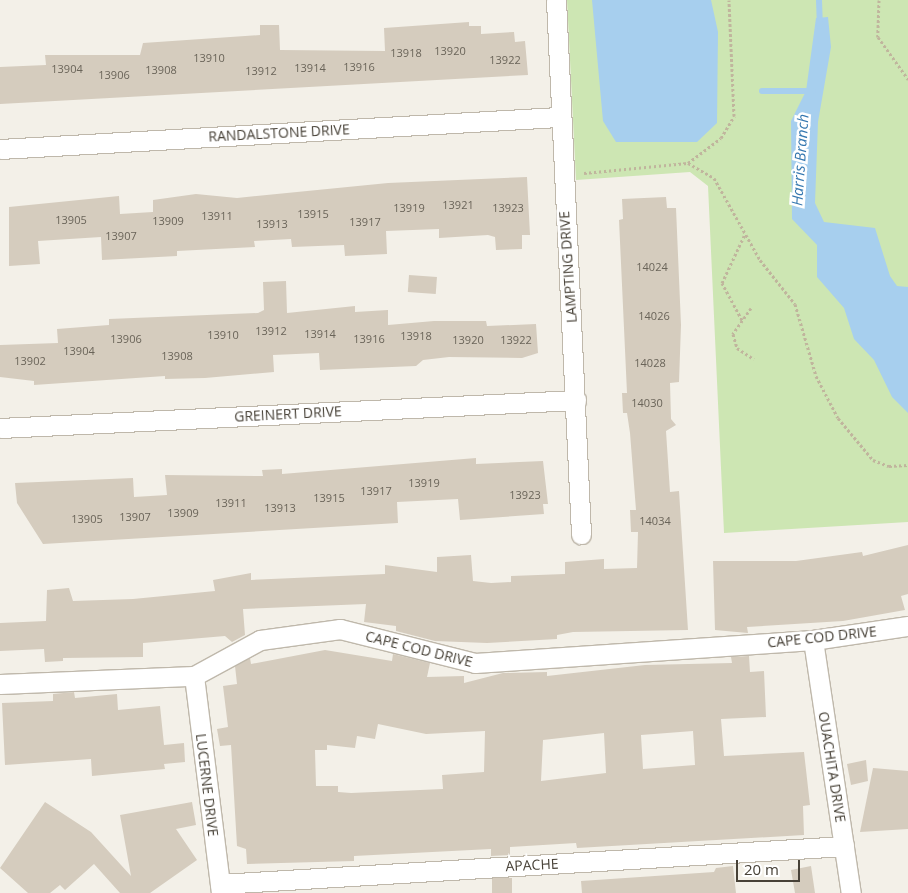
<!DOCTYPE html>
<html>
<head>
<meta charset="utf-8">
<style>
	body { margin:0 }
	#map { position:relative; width:908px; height:893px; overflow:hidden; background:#f3f0e8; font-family:"Open Sans",sans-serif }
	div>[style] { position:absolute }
	.green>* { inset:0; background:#cde6b3 }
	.water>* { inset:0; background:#a7cfee }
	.stream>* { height:6px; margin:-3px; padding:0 3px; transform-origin:3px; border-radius:3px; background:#a7cfee }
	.building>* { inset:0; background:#d5ccbe; transform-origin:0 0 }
	.path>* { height:3px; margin-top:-1.5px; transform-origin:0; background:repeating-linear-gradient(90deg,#c0b59d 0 2.5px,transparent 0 5px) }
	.roads { filter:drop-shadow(1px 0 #bfb8ab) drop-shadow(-1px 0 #bfb8ab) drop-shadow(0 1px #bfb8ab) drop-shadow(0 -1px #bfb8ab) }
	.minor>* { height:19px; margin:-9.5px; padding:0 9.5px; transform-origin:9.5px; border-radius:9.5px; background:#fff }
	span { translate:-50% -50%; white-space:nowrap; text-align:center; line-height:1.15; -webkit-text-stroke:5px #fff; paint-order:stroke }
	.number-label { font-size:11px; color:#6a6459 }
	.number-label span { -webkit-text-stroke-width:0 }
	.street-label { font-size:14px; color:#474137 }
	.water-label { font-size:15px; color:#3477af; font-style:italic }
	.scale { position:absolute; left:736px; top:860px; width:64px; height:22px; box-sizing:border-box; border:2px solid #474137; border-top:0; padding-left:6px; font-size:15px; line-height:18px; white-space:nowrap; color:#474137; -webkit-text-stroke:4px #fff; paint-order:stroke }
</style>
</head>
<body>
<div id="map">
	<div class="green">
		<i style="clip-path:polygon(567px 0,908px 0,908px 522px,724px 533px,708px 186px,690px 172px,576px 180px)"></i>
	</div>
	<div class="water">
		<i style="clip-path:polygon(592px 0,711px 0,718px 32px,717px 123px,697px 142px,616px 142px,603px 121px)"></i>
		<i style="clip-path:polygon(828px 17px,831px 47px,818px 122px,815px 203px,824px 222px,875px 228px,890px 276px,897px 286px,908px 287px,908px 413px,892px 397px,874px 360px,854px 339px,844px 308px,817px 277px,817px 245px,792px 219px,791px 121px,806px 91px,816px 18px)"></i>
	</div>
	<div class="stream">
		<i style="left:819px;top:0;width:26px;rotate:88deg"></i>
		<i style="left:762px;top:91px;width:51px"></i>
	</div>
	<div class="building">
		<i style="clip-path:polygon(469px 22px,469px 26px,481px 26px,481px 34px,514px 32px,515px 42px,525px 41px,528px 75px,0 104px,0 67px,46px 65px,45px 55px,140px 55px,143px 43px,260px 35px,260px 25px,279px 25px,280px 50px,385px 51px,384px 28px)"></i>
		<i style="clip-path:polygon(527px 177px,530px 235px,522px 235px,522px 249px,496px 250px,495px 237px,488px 235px,439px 238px,439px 229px,386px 231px,387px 254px,345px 256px,344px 245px,292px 247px,291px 239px,254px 241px,255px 247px,177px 251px,177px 256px,102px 260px,101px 237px,38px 241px,40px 264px,9px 266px,9px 207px,119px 196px,120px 214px,153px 212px,153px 200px,196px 194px,237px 198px,388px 183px)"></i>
		<i style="clip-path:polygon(666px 197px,667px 208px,676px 208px,681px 325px,679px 382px,670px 383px,671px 419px,676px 425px,666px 431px,670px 492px,679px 491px,688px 630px,573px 632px,557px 635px,557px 639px,487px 643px,435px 641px,396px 631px,396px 626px,364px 622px,366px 604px,243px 609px,245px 635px,232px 642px,225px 636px,143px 643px,143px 657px,63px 658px,63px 661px,45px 662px,44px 649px,0 651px,0 623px,46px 621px,47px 590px,69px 588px,73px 601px,133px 599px,215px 591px,213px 580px,251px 573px,251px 580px,385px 574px,385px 565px,437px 572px,437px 557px,471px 555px,473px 581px,491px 583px,511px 582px,511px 576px,565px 574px,565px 562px,604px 559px,604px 569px,637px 568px,638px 532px,631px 532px,630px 510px,636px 510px,630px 433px,627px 413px,623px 413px,622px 393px,627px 393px,619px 220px,623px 219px,622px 199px)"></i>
		<i style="left:409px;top:275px;width:28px;height:17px;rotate:4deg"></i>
		<i style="clip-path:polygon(286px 281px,287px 313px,355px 306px,355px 312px,388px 310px,388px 325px,434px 321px,486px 321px,487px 326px,536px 324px,538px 353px,522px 358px,449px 357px,423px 360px,416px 366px,320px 370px,319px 353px,273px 355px,274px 372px,205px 378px,165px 379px,165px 376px,34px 385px,34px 381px,0 377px,0 345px,58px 343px,57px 329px,109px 325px,109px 319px,258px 313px,264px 310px,263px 282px)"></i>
		<i style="clip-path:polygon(476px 458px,476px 464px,543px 461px,548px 504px,543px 504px,544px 514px,460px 520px,458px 499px,397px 502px,398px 523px,43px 544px,17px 503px,15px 483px,133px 478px,134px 497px,167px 495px,165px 475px,263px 476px,262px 470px,282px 469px,282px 474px)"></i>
		<i style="clip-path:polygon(908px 545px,908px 594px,901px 596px,905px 610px,843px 621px,747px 627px,748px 633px,715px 630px,713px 561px,796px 561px,862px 552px,863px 556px)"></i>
		<i style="clip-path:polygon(evenodd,325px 650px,392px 661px,393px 654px,430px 663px,427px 677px,464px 676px,464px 683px,503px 673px,547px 672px,547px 676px,645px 665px,732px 663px,731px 657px,749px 656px,750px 672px,764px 671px,766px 717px,721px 719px,724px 756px,804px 752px,810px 805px,803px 806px,804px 835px,577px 848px,576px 843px,510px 847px,510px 855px,491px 856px,491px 849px,354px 856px,354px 861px,247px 864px,246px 849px,237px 846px,231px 745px,220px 746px,217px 729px,228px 727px,223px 686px,237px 684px,235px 666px,250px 658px,251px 664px,325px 650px,378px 724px,426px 734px,485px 731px,484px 772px,442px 775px,443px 789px,351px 793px,338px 792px,338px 786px,316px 786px,315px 750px,327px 750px,327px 745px,355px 748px,357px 736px,375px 739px,378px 724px,325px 650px,693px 731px,695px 765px,643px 769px,641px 735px,693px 731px,325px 650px,604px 733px,606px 773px,541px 781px,543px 740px,604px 733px)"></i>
		<i style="clip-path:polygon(74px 692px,75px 698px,117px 694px,118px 710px,160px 706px,164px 745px,184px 743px,185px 762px,164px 764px,165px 769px,92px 776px,91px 759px,5px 765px,2px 703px,53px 701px,53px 694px)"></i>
		<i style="clip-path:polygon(866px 760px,868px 781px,851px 785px,847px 764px)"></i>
		<i style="clip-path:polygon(873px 768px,908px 771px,908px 829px,860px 832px)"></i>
		<i style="clip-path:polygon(45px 802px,91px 832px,131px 876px,120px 815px,192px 802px,196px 825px,176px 829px,197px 860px,150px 893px,120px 893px,94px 864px,65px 890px,60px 885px,50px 893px,28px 893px,0 868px)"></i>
		<i style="clip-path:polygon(733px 866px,736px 893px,582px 893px,581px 881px,714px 872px,716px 868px)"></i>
		<i style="clip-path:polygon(811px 866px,815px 893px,795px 893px,791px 870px)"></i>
		<i style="left:512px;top:878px;width:15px;height:20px;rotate:90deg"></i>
	</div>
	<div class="path">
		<i style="left:879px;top:0;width:37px;rotate:92deg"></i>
		<i style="left:878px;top:37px;width:52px;rotate:54.5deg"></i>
		<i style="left:688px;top:163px;width:41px;rotate:-37.1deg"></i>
		<i style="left:721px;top:138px;width:26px;rotate:-59deg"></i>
		<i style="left:734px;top:116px;width:116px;rotate:-92.5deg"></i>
		<i style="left:584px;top:173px;width:104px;rotate:-5.5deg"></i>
		<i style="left:688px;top:163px;width:30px;rotate:30deg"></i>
		<i style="left:714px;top:178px;width:94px;rotate:60.7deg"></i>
		<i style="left:760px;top:260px;width:56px;rotate:51.5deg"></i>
		<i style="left:795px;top:304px;width:75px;rotate:73.7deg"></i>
		<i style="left:816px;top:376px;width:47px;rotate:62.4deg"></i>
		<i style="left:838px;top:418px;width:55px;rotate:50.2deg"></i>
		<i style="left:873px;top:460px;width:17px;rotate:21deg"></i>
		<i style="left:889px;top:466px;width:19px;rotate:-3deg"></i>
		<i style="left:751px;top:308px;width:32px;rotate:125deg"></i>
		<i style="left:733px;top:334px;width:15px;rotate:74deg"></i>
		<i style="left:737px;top:348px;width:20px;rotate:33deg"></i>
		<i style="left:742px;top:320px;width:42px;rotate:-118.4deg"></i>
		<i style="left:722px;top:283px;width:54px;rotate:-64.9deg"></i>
	</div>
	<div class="roads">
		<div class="minor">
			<i style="left:556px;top:0;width:535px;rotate:87.32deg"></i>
			<i style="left:0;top:149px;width:559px;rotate:-3.28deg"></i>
			<i style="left:0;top:428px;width:577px;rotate:-2.78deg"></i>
			<i style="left:813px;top:640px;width:256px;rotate:81.5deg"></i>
			<i style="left:194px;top:676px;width:219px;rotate:82.9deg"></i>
			<i style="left:0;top:684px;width:194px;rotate:-2.4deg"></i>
			<i style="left:194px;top:676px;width:75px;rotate:-28.6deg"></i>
			<i style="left:260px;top:640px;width:81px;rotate:-7.8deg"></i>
			<i style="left:340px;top:629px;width:139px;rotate:14.1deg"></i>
			<i style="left:475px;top:663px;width:339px;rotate:-3.9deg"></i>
			<i style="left:813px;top:640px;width:96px;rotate:-8.4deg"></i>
			<i style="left:220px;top:884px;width:625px;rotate:-3.48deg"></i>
		</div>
	</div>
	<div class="number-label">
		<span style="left:450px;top:51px">13920</span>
		<span style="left:406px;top:53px">13918</span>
		<span style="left:209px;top:58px">13910</span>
		<span style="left:505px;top:60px">13922</span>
		<span style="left:359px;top:67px">13916</span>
		<span style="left:310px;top:68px">13914</span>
		<span style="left:67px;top:69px">13904</span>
		<span style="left:161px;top:70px">13908</span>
		<span style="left:261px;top:71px">13912</span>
		<span style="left:114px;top:75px">13906</span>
		<span style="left:458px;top:205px">13921</span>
		<span style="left:409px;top:208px">13919</span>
		<span style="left:508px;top:208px">13923</span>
		<span style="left:313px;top:214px">13915</span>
		<span style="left:217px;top:216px">13911</span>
		<span style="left:71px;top:220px">13905</span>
		<span style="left:168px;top:221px">13909</span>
		<span style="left:365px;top:222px">13917</span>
		<span style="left:272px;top:224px">13913</span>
		<span style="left:121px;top:236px">13907</span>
		<span style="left:652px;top:267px">14024</span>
		<span style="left:654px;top:316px">14026</span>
		<span style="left:271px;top:331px">13912</span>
		<span style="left:320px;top:334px">13914</span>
		<span style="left:223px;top:335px">13910</span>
		<span style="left:416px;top:336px">13918</span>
		<span style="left:126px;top:339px">13906</span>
		<span style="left:369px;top:339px">13916</span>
		<span style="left:468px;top:340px">13920</span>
		<span style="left:516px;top:340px">13922</span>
		<span style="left:79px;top:351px">13904</span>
		<span style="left:177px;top:356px">13908</span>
		<span style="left:30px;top:361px">13902</span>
		<span style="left:650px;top:363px">14028</span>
		<span style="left:647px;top:403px">14030</span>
		<span style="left:424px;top:483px">13919</span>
		<span style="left:376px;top:491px">13917</span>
		<span style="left:525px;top:495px">13923</span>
		<span style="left:329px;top:498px">13915</span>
		<span style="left:231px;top:503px">13911</span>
		<span style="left:280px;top:508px">13913</span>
		<span style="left:183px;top:513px">13909</span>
		<span style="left:135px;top:517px">13907</span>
		<span style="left:87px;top:519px">13905</span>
		<span style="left:655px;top:521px">14034</span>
	</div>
	<div class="street-label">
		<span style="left:279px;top:133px;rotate:-3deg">RANDALSTONE DRIVE</span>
		<span style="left:568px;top:267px;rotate:-94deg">LAMPTING DRIVE</span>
		<span style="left:288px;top:414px;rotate:-3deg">GREINERT DRIVE</span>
		<span style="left:822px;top:637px;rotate:-6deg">CAPE COD DRIVE</span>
		<span style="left:419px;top:649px;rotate:14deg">CAPE COD DRIVE</span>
		<span style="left:832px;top:767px;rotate:81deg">OUACHITA DRIVE</span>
		<span style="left:207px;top:785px;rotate:83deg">LUCERNE DRIVE</span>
		<span style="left:532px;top:865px;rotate:-3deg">APACHE</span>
	</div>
	<div class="water-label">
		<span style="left:800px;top:160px;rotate:-86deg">Harris Branch</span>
	</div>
	<div class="scale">20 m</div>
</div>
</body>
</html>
